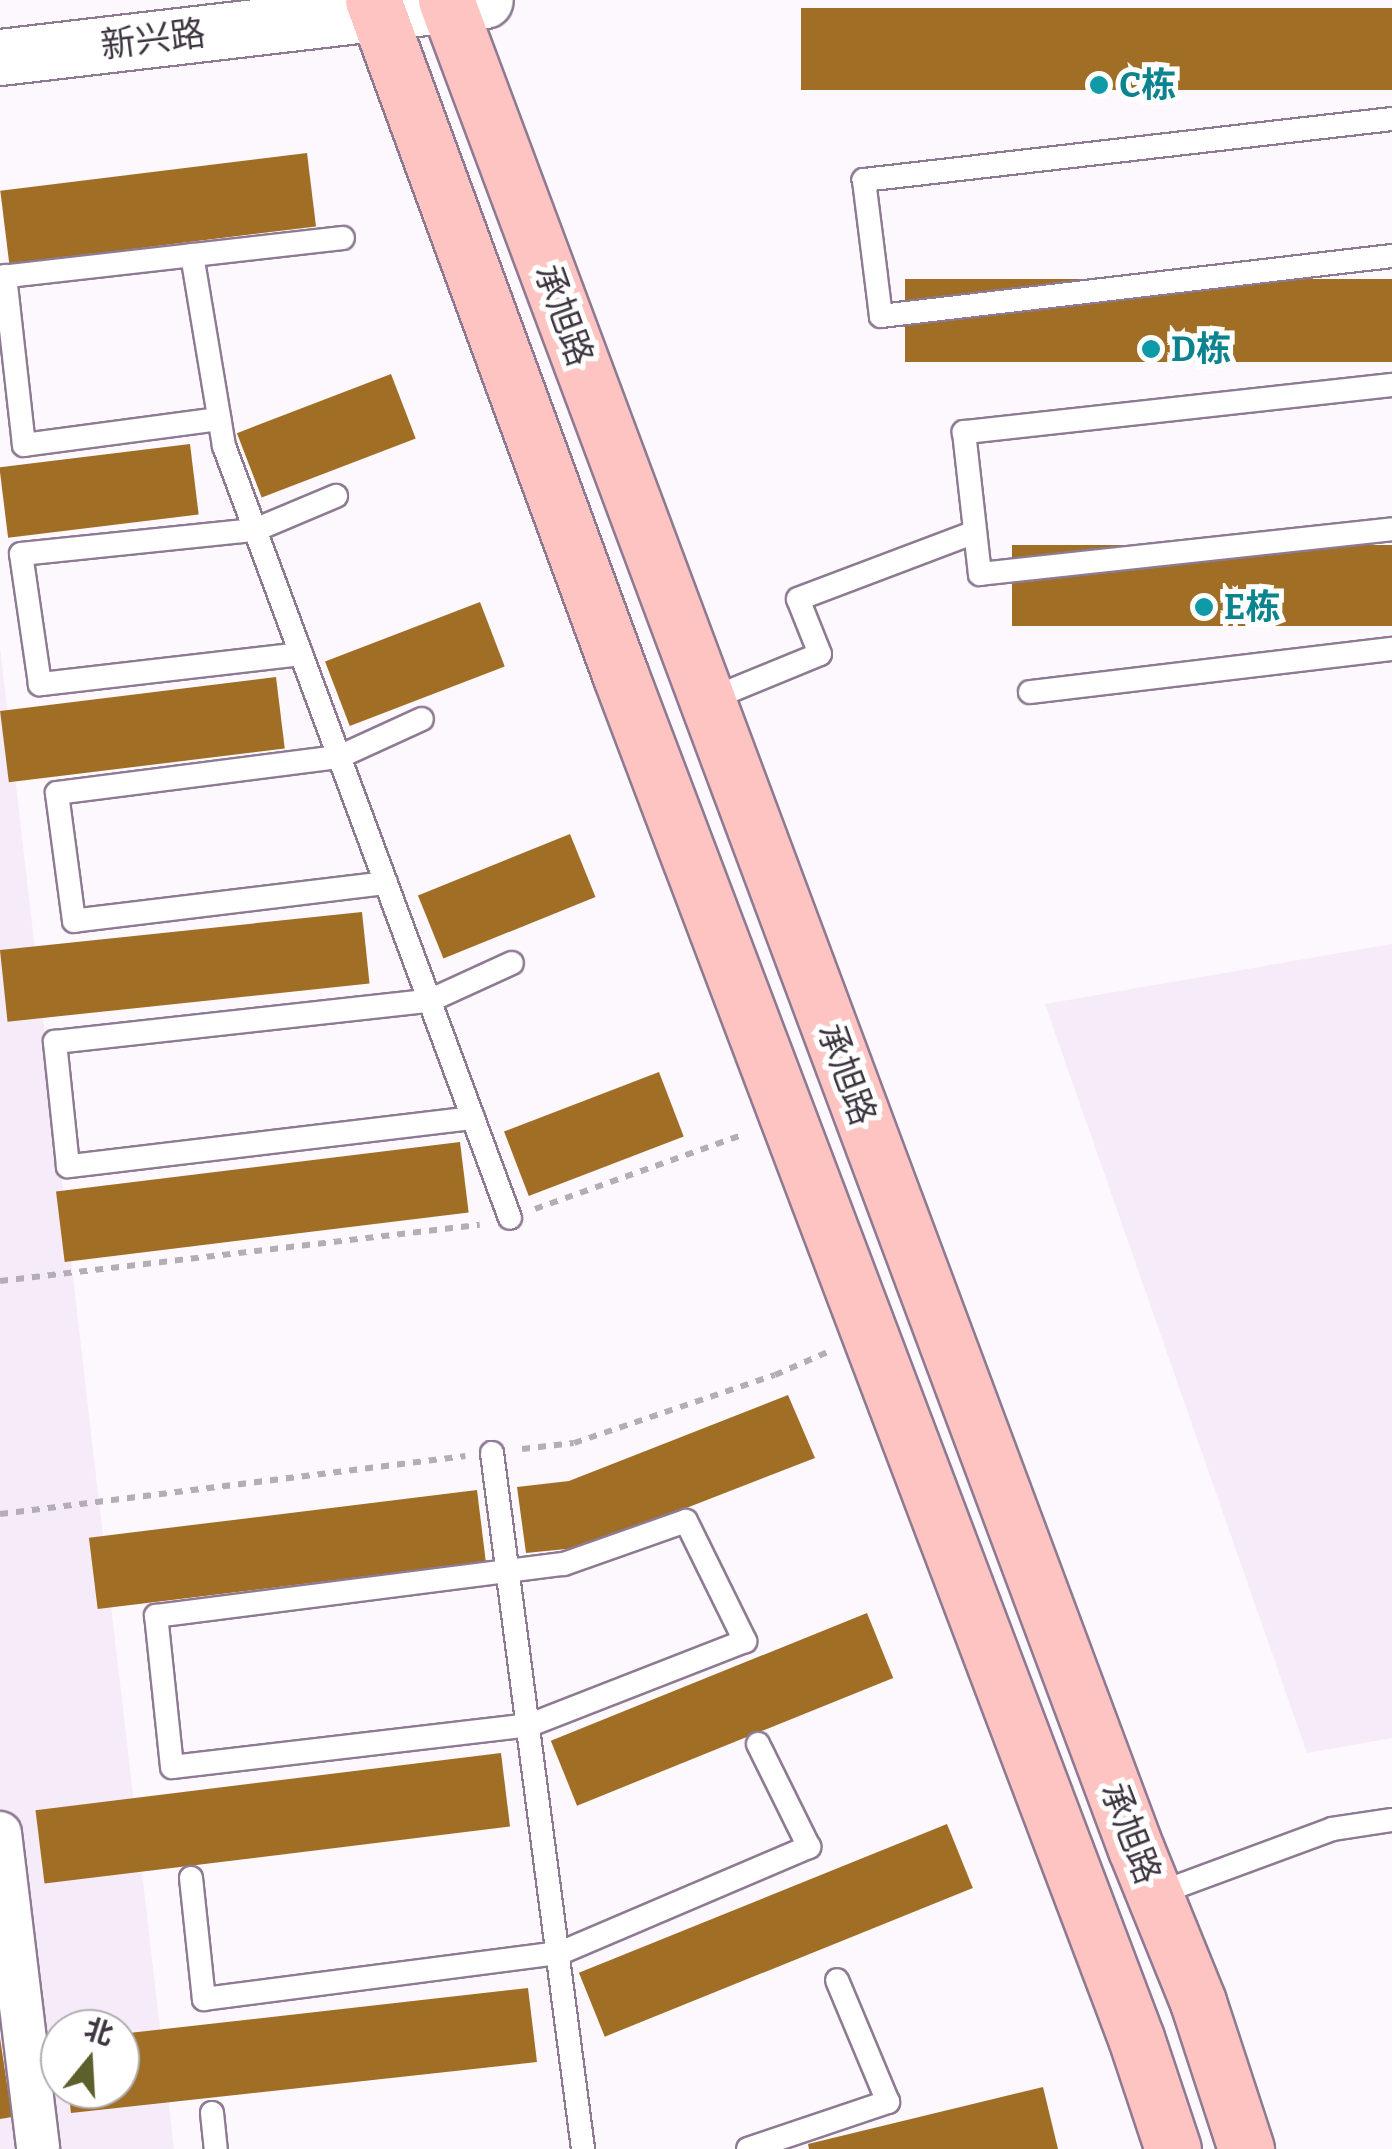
<!DOCTYPE html>
<html>
<head>
<meta charset="utf-8">
<style>
	body { margin:0 }
	#map { position:relative; width:1392px; height:2149px; overflow:hidden; background:#fdf8fe; font-family:Bitter,"Noto Sans SC",serif }
	div>[style] { position:absolute }
	.built>* { inset:0; background:#f6ebf8 }
	.building>* { inset:0; background:#a16e26; transform-origin:0 0 }
	.path>* { height:6px; margin-top:-3px; transform-origin:0; background:repeating-linear-gradient(90deg,#b4adb5 0 8px,transparent 0 16px) }
	.roads { filter:drop-shadow(2px 0 #8e7b93) drop-shadow(-2px 0 #8e7b93) drop-shadow(0 2px #8e7b93) drop-shadow(0 -2px #8e7b93) }
	.lane>* { height:22px; margin:-11px; padding:0 11px; transform-origin:11px; border-radius:11px; background:#fff }
	.street>* { height:42px; margin:-21px; padding:0 21px; transform-origin:21px; border-radius:21px; background:#fff }
	.secondary>* { height:55px; margin:-27.5px; padding:0 27.5px; transform-origin:27.5px; border-radius:27.5px; background:#fff }
	.primary>* { height:55px; margin:-27.5px; padding:0 27.5px; transform-origin:27.5px; border-radius:27.5px; background:#fdc4c1 }
	.dots>* { width:28px; height:28px; translate:-50% -50%; box-sizing:border-box; border:5px solid #fff; border-radius:50% }
	span { translate:-50% -50%; white-space:nowrap; text-align:center; line-height:1.15; -webkit-text-stroke:10px #fff; paint-order:stroke }
	.street-label { font-size:35px; color:#3e3540 }
	.culture-label { font-size:35px; color:#0d838f; font-weight:700 }
	.left { translate:0 -50%; text-align:left }
	.north { position:absolute; left:40px; top:2009px; width:100px; height:100px; box-sizing:border-box; background:#fff; border:2px solid #b2aeb3; border-radius:50%; rotate:18deg; font-size:28px; font-weight:700; line-height:40px; text-align:center; color:#3e3540 }
	.north::after { content:''; display:block; margin:auto; width:35px; height:45px; background:#5d5f2c; clip-path:polygon(50% 0,100% 100%,50% 72%,0 100%) }
</style>
</head>
<body>
<div id="map">
	<div class="built">
		<i style="clip-path:polygon(evenodd,0 647px,174px 2149px,0 2149px,0 647px,60px 2029px,120px 2029px,120px 2089px,60px 2089px,60px 2029px)"></i>
		<i style="clip-path:polygon(1392px 944px,1392px 1738px,1307px 1753px,1045px 1004px)"></i>
	</div>
	<div class="building">
		<i style="left:1392px;top:8px;width:82px;height:591px;rotate:90deg"></i>
		<i style="left:307px;top:153px;width:74px;height:309px;rotate:83deg"></i>
		<i style="left:1392px;top:279px;width:83px;height:487px;rotate:90deg"></i>
		<i style="left:391px;top:374px;width:69px;height:165px;rotate:69deg"></i>
		<i style="left:190px;top:444px;width:71px;height:192px;rotate:83deg"></i>
		<i style="left:1392px;top:545px;width:81px;height:380px;rotate:90deg"></i>
		<i style="left:480px;top:602px;width:69px;height:166px;rotate:69deg"></i>
		<i style="left:276px;top:677px;width:72px;height:278px;rotate:83deg"></i>
		<i style="left:570px;top:834px;width:68px;height:164px;rotate:68deg"></i>
		<i style="left:362px;top:912px;width:72px;height:364px;rotate:84deg"></i>
		<i style="left:659px;top:1072px;width:69px;height:166px;rotate:69deg"></i>
		<i style="left:460px;top:1142px;width:71px;height:407px;rotate:83deg"></i>
		<i style="clip-path:polygon(788px 1395px,815px 1458px,586px 1547px,526px 1553px,517px 1487px,569px 1481px)"></i>
		<i style="left:477px;top:1490px;width:72px;height:391px;rotate:83deg"></i>
		<i style="left:867px;top:1613px;width:70px;height:341px;rotate:68deg"></i>
		<i style="left:501px;top:1753px;width:74px;height:469px;rotate:83deg"></i>
		<i style="left:947px;top:1824px;width:69px;height:397px;rotate:68deg"></i>
		<i style="clip-path:polygon(528px 1988px,537px 2062px,71px 2113px,68px 2089px,120px 2089px,120px 2034px)"></i>
		<i style="clip-path:polygon(0 2038px,12px 2117px,0 2119px)"></i>
		<i style="clip-path:polygon(1043px 2087px,1058px 2149px,809px 2149px,808px 2144px)"></i>
	</div>
	<div class="path">
		<i style="left:535px;top:1209px;width:223px;rotate:-19.7deg"></i>
		<i style="left:0;top:1281px;width:483px;rotate:-6.7deg"></i>
		<i style="left:522px;top:1449px;width:52px;rotate:-6.6deg"></i>
		<i style="left:574px;top:1443px;width:212px;rotate:-18.7deg"></i>
		<i style="left:775px;top:1375px;width:58px;rotate:-23.5deg"></i>
		<i style="left:0;top:1514px;width:469px;rotate:-7.1deg"></i>
	</div>
	<div class="roads">
		<div class="lane">
			<i style="left:1392px;top:119px;width:532px;rotate:173.41deg"></i>
			<i style="left:864px;top:180px;width:137px;rotate:82.9deg"></i>
			<i style="left:881px;top:316px;width:515px;rotate:-6.7deg"></i>
			<i style="left:192px;top:255px;width:194px;rotate:80.5deg"></i>
			<i style="left:224px;top:446px;width:823px;rotate:69.67deg"></i>
			<i style="left:5px;top:276px;width:170px;rotate:83.6deg"></i>
			<i style="left:24px;top:445px;width:197px;rotate:-7.6deg"></i>
			<i style="left:0;top:277px;width:345px;rotate:-6.5deg"></i>
			<i style="left:1392px;top:385px;width:431px;rotate:173.7deg"></i>
			<i style="left:964px;top:432px;width:143px;rotate:83.6deg"></i>
			<i style="left:980px;top:574px;width:414px;rotate:-6.2deg"></i>
			<i style="left:301px;top:654px;width:263px;rotate:173.4deg"></i>
			<i style="left:40px;top:684px;width:131px;rotate:-98.3deg"></i>
			<i style="left:21px;top:554px;width:235px;rotate:-5.9deg"></i>
			<i style="left:255px;top:530px;width:88px;rotate:-22.8deg"></i>
			<i style="left:1030px;top:692px;width:365px;rotate:-6.8deg"></i>
			<i style="left:708px;top:700px;width:121px;rotate:-22.3deg"></i>
			<i style="left:820px;top:654px;width:59px;rotate:-111.8deg"></i>
			<i style="left:798px;top:599px;width:189px;rotate:-20.7deg"></i>
			<i style="left:386px;top:883px;width:314px;rotate:173.1deg"></i>
			<i style="left:74px;top:921px;width:129px;rotate:-97.6deg"></i>
			<i style="left:57px;top:793px;width:284px;rotate:-7.3deg"></i>
			<i style="left:339px;top:757px;width:91px;rotate:-24.6deg"></i>
			<i style="left:473px;top:1118px;width:408px;rotate:173.2deg"></i>
			<i style="left:68px;top:1166px;width:125px;rotate:-96deg"></i>
			<i style="left:55px;top:1042px;width:376px;rotate:-6.3deg"></i>
			<i style="left:429px;top:1001px;width:91px;rotate:-24.6deg"></i>
			<i style="left:492px;top:1453px;width:702px;rotate:82.55deg"></i>
			<i style="left:686px;top:1521px;width:134px;rotate:63.8deg"></i>
			<i style="left:745px;top:1641px;width:231px;rotate:158.7deg"></i>
			<i style="left:530px;top:1725px;width:360px;rotate:173.3deg"></i>
			<i style="left:172px;top:1767px;width:152px;rotate:-96deg"></i>
			<i style="left:156px;top:1616px;width:411px;rotate:-7.3deg"></i>
			<i style="left:564px;top:1564px;width:129px;rotate:-19.4deg"></i>
			<i style="left:191px;top:1878px;width:122px;rotate:83.9deg"></i>
			<i style="left:204px;top:1999px;width:359px;rotate:-7.4deg"></i>
			<i style="left:560px;top:1953px;width:271px;rotate:-23.1deg"></i>
			<i style="left:809px;top:1847px;width:115px;rotate:-116.3deg"></i>
			<i style="left:1154px;top:1895px;width:190px;rotate:-20.3deg"></i>
			<i style="left:1332px;top:1829px;width:61px;rotate:-8.5deg"></i>
			<i style="left:212px;top:2113px;width:36px;rotate:84deg"></i>
			<i style="left:748px;top:2149px;width:148px;rotate:-18.6deg"></i>
			<i style="left:888px;top:2102px;width:132px;rotate:-112.7deg"></i>
		</div>
		<div class="street">
			<i style="left:0;top:1833px;width:318px;rotate:83.1deg"></i>
		</div>
		<div class="secondary">
			<i style="left:0;top:57px;width:488px;rotate:-6.7deg"></i>
		</div>
		<div class="primary">
			<i style="left:373px;top:0;width:718px;rotate:69.87deg"></i>
			<i style="left:620px;top:674px;width:1458px;rotate:69.28deg"></i>
			<i style="left:1136px;top:2038px;width:117px;rotate:71.6deg"></i>
			<i style="left:446px;top:0;width:1974px;rotate:69.54deg"></i>
			<i style="left:1136px;top:1849px;width:165px;rotate:67.9deg"></i>
			<i style="left:1198px;top:2002px;width:155px;rotate:71.9deg"></i>
		</div>
	</div>
	<div class="dots">
		<i style="left:1099px;top:85px;background:#0f9aa8"></i>
		<i style="left:1151px;top:349px;background:#0f9aa8"></i>
		<i style="left:1204px;top:607px;background:#0f9aa8"></i>
	</div>
	<div class="street-label">
		<span style="left:153px;top:39px;rotate:-7deg">新兴路</span>
		<span style="left:564px;top:315px;rotate:70deg">承旭路</span>
		<span style="left:847px;top:1074px;rotate:70deg">承旭路</span>
		<span style="left:1131px;top:1833px;rotate:69deg">承旭路</span>
	</div>
	<div class="culture-label">
		<span class="left" style="left:1119px;top:85px">C栋</span>
		<span class="left" style="left:1171px;top:349px">D栋</span>
		<span class="left" style="left:1224px;top:607px">E栋</span>
	</div>
	<div class="north">北</div>
</div>
</body>
</html>
